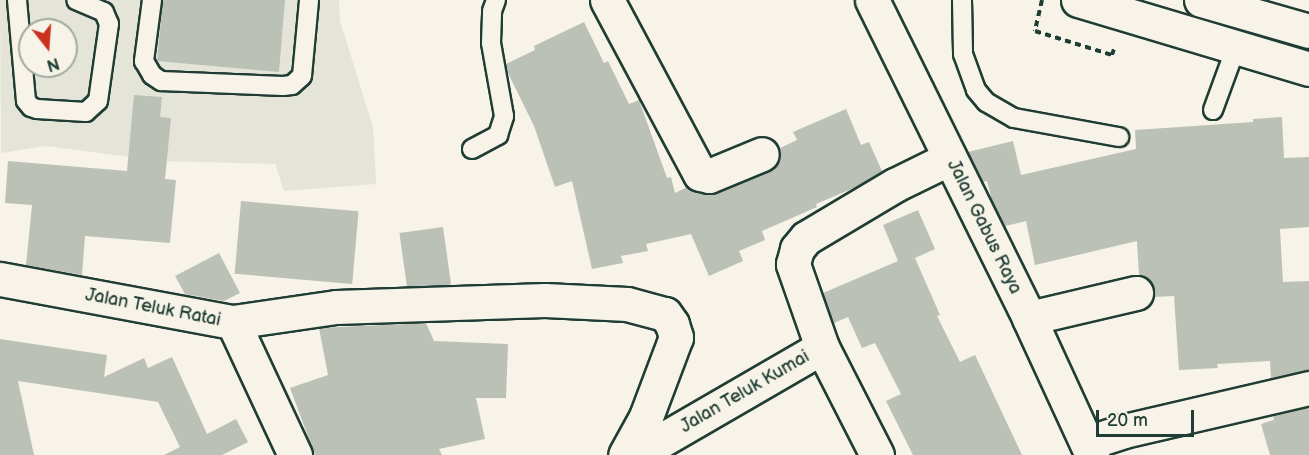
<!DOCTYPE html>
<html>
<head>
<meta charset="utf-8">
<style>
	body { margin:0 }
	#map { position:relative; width:1309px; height:455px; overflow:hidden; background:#f7f3e8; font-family:"Balsamiq Sans",sans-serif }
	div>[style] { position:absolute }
	.built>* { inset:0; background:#e5e4d9 }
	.building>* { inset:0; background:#bbc1b6; transform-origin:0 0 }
	.path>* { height:4px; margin-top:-2px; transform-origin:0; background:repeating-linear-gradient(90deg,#1f3d34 0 6px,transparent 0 10.5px) }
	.roads { filter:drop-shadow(2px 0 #1f3d34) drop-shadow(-2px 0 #1f3d34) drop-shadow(0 2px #1f3d34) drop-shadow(0 -2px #1f3d34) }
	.lane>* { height:18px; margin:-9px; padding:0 9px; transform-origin:9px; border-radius:9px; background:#f7f3e8 }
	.street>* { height:33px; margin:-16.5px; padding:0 16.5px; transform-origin:16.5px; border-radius:16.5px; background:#f7f3e8 }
	.highway>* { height:33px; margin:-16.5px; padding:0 16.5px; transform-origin:16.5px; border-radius:16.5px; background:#f7f3e8 }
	span { translate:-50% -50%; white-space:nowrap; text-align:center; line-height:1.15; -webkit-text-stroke:4.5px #f7f3e8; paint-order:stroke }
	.street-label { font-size:18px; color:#1f3d34 }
	.north { position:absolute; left:18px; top:18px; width:60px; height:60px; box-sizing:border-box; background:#f7f3e8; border:2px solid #a1aaa0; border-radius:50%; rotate:163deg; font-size:16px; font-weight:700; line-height:24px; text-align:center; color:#1f3d34 }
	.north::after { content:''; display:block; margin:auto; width:21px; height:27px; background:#c8321e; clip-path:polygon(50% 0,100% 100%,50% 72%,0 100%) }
	.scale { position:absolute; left:1096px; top:410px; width:98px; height:27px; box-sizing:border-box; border:3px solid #1f3d34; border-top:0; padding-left:8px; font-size:18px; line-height:21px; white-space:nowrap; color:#1f3d34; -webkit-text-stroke:4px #f7f3e8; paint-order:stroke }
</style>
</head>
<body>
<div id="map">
	<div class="built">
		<i style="clip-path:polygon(evenodd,0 0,339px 0,340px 21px,373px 127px,376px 184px,284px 191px,275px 164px,160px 161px,46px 146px,1px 153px,0 0,30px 30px,66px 30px,66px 66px,30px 66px,30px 30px)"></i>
	</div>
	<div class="building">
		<i style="clip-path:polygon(163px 0,285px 0,279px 72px,157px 61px)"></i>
		<i style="clip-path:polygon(584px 22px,604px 63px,608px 61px,629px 104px,639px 100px,667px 178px,671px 177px,675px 193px,687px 187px,705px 194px,716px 193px,769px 171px,777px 165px,780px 157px,780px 148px,797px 140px,793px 132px,846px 109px,861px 145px,869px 142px,882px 171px,856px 187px,816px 204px,817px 207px,762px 231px,765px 240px,739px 251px,743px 261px,709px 276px,691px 234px,646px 244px,648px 251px,621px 256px,623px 263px,592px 269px,572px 181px,555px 187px,534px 126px,508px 73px,506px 64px,535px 50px,534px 46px)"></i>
		<i style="clip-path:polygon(134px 95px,162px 97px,160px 117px,171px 118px,165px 179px,176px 180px,170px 243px,85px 236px,82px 275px,26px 265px,32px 205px,5px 203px,8px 161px,127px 171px)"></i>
		<i style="clip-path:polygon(1282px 117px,1284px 158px,1309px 157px,1309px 227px,1280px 229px,1283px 282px,1309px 281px,1309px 370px,1271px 378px,1270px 361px,1217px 364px,1218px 368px,1179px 370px,1174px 296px,1154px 297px,1154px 288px,1150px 281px,1139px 275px,1137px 241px,1035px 265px,1026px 221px,1005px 226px,992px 200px,987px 181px,983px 182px,968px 152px,1013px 141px,1021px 175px,1136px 149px,1135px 130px,1253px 122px,1253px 119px)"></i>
		<i style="left:241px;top:201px;width:118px;height:73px;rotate:5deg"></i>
		<i style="clip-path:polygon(918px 210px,935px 249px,915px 258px,940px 315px,937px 316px,960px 362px,975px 355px,1022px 455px,913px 455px,886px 401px,901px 394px,875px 343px,862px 348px,848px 317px,834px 323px,823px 293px,898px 261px,883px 225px)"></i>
		<i style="left:443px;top:227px;width:58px;height:44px;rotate:82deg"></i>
		<i style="clip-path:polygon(219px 253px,240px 293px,224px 301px,185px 294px,175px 276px)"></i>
		<i style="clip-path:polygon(426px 323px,434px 341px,508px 344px,506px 398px,476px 398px,485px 439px,439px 449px,442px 455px,315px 455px,290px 388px,328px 375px,319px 328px)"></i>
		<i style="clip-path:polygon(0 339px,107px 355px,104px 377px,144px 358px,148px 368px,172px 357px,207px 434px,236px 419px,248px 442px,222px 455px,164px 455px,180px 447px,158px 402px,18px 381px,34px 455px,0 455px)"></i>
		<i style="clip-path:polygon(1309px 407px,1309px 455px,1270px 455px,1261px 424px,1274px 420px,1273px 416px)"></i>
	</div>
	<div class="path">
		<i style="left:1042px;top:0;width:32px;rotate:103deg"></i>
		<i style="left:1035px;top:31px;width:81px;rotate:17.3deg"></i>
		<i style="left:1112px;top:55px;width:9px;rotate:-72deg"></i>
	</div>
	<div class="roads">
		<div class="lane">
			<i style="left:17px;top:0;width:101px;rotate:84.9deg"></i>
			<i style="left:26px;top:101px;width:8px;rotate:50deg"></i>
			<i style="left:31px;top:107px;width:6px;rotate:18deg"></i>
			<i style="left:37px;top:109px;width:49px;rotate:3.5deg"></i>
			<i style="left:86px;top:112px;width:16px;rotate:-43deg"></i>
			<i style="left:98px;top:101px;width:78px;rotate:-81.9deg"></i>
			<i style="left:109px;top:24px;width:13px;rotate:-113deg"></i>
			<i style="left:104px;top:12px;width:30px;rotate:-157deg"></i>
			<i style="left:152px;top:0;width:62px;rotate:97.5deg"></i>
			<i style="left:144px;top:61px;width:16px;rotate:60deg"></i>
			<i style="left:152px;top:75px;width:11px;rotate:34deg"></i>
			<i style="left:161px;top:81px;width:122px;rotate:2.3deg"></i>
			<i style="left:283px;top:86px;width:9px;rotate:-6deg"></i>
			<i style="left:292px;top:85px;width:13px;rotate:-42deg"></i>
			<i style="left:302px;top:76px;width:76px;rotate:-84.7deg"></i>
			<i style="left:962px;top:0;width:54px;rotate:88.9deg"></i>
			<i style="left:963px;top:54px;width:38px;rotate:70deg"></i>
			<i style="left:976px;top:90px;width:16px;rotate:50deg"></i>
			<i style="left:986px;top:102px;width:32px;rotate:30deg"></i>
			<i style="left:1014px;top:118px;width:107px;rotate:10.3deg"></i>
			<i style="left:1213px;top:110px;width:67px;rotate:-69.9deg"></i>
			<i style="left:472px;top:149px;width:30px;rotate:-28deg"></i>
			<i style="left:498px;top:135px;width:20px;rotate:-72deg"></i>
			<i style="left:504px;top:116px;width:74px;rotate:-100.1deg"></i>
			<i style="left:491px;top:43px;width:32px;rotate:-88deg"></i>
			<i style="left:492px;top:11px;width:12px;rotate:-70deg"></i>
		</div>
		<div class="street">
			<i style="left:607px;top:0;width:197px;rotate:61.9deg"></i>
			<i style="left:700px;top:174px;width:9px;rotate:13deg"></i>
			<i style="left:709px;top:176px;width:57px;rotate:-22.5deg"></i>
			<i style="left:872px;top:0;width:355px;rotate:63.7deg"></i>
			<i style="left:1029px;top:318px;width:151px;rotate:65.3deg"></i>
			<i style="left:0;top:279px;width:237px;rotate:10.5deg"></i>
			<i style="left:233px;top:322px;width:147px;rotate:65deg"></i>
			<i style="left:1029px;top:318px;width:110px;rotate:-13.2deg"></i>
			<i style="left:233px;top:322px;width:104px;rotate:-8.3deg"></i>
			<i style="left:336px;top:307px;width:209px;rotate:-1.9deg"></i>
			<i style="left:545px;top:300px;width:82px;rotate:2.8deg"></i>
			<i style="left:627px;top:304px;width:39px;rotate:15deg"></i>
			<i style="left:665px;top:314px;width:12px;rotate:55deg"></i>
			<i style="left:672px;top:324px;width:14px;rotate:73deg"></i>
			<i style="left:676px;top:337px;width:85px;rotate:110.6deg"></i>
			<i style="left:646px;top:417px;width:43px;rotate:118.9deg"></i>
			<i style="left:1087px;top:443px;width:39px;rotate:-18deg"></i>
			<i style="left:1124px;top:431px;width:190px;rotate:-13.1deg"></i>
			<i style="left:636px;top:455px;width:215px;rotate:-30.1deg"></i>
			<i style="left:877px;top:455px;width:121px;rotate:-117deg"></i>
			<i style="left:822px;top:347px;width:88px;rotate:-109.3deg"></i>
			<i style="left:793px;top:264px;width:16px;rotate:-75deg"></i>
			<i style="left:797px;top:249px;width:14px;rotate:-51deg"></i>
			<i style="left:806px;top:238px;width:104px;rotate:-30.8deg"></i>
			<i style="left:895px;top:185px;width:61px;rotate:-26.1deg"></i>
		</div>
		<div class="highway">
			<i style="left:1078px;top:0;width:241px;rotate:16.6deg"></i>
			<i style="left:1201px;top:0;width:112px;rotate:16deg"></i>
		</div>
	</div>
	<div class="street-label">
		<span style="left:984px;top:227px;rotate:64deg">Jalan Gabus Raya</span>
		<span style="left:153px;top:308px;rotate:11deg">Jalan Teluk Ratai</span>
		<span style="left:745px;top:392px;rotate:-30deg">Jalan Teluk Kumai</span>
	</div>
	<div class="north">N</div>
	<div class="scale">20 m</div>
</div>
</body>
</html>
